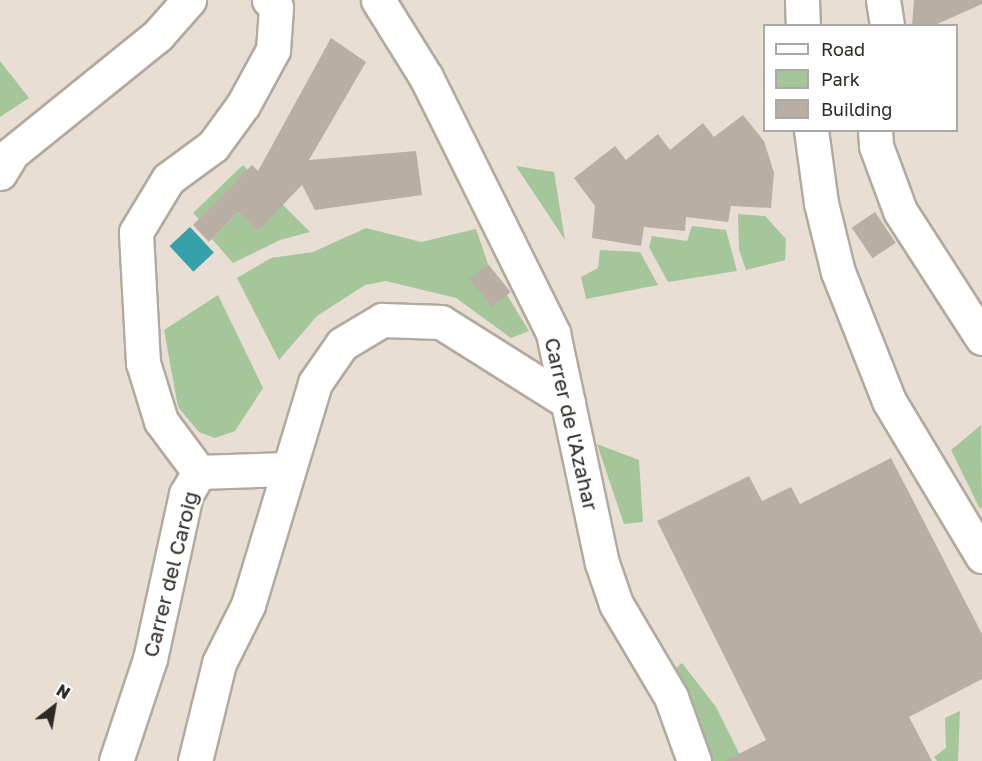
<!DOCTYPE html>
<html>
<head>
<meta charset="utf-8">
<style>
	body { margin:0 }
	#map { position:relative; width:982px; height:761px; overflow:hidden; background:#e9ded3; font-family:"Golos Text",sans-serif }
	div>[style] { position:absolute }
	.green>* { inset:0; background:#a4c69a }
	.water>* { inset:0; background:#36a0ab; transform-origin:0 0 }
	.building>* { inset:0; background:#b8aea3; transform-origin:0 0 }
	.roads { filter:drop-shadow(2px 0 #b3a99f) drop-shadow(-2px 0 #b3a99f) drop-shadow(0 2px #b3a99f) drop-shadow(0 -2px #b3a99f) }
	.minor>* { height:33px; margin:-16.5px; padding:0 16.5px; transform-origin:16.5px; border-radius:16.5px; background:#fff }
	span { translate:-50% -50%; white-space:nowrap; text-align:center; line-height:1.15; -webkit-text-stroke:5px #fff; paint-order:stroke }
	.street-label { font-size:21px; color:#2d2925 }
	.legend { position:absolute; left:763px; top:24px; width:195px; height:108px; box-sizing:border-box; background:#fff; border:2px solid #aba9a8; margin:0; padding:8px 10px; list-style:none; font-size:18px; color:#2d2925 }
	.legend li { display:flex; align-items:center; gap:12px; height:30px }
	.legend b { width:30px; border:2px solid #aba9a8 }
	.north { position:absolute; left:24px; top:677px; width:60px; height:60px; -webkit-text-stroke:4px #fff; paint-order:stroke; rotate:31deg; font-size:16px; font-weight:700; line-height:24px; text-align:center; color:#2d2925 }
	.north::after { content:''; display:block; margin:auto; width:21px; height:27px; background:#2d2925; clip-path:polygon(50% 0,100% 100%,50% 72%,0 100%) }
</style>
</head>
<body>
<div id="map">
	<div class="green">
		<i style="clip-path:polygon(0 61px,29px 98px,0 117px)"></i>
		<i style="clip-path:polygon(243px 165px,310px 232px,280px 240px,233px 263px,212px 239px,238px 212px,258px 231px,274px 213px,239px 179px,199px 219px,193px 213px)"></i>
		<i style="clip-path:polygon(516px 166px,554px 172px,565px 240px)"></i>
		<i style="clip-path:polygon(738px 214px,765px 216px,786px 239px,785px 260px,746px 270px,739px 250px)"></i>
		<i style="clip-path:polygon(692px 226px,726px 230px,737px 271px,668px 282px,649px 247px,652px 236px,687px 241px)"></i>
		<i style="clip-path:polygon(366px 228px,421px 242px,476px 229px,488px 264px,529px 331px,511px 338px,456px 298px,386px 281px,365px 285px,317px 316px,279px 360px,237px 278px,271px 258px,313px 252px)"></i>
		<i style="clip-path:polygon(600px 250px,640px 252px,658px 285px,586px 299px,581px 277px,598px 268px)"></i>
		<i style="clip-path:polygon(218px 295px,263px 388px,235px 431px,215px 438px,199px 432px,178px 407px,164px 330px)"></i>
		<i style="clip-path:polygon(981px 425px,982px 507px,980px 509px,951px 450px)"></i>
		<i style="clip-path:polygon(597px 444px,639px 460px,643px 522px,624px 524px)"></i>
		<i style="clip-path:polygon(682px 663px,716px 707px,743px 761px,706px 761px,670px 673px)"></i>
		<i style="clip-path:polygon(960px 711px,958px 761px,937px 761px,934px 757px,946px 748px,945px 718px)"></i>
	</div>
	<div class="water">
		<i style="left:190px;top:227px;width:35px;height:28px;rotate:47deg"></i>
	</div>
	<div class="building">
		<i style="clip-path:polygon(914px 0,982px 0,982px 4px,933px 26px,912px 26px)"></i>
		<i style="clip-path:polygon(331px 38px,366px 62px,309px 160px,416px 151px,422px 195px,315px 210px,302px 185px,258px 231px,238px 212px,209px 242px,193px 225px,252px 165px,258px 171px)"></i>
		<i style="clip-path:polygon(743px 115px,764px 141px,774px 173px,771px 208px,731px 206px,728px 222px,686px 217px,685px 231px,644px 227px,641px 246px,592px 238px,595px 206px,574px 178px,615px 146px,626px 160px,658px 134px,670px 150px,703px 123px,714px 137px)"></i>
		<i style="left:875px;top:212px;width:37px;height:28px;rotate:56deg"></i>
		<i style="left:488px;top:264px;width:36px;height:24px;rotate:51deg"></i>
		<i style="clip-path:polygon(891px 458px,982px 634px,982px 679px,909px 717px,932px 761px,725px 761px,766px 740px,657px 521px,749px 476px,762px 501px,791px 487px,800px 504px)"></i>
	</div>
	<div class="roads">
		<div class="minor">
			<i style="left:378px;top:0;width:91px;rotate:58.1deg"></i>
			<i style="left:426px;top:77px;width:286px;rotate:63.6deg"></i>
			<i style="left:553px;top:333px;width:235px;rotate:78deg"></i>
			<i style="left:602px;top:563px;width:43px;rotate:71.1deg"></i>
			<i style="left:616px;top:604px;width:108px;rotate:59.4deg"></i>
			<i style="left:671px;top:697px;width:68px;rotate:70.2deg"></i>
			<i style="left:802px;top:0;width:26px;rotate:88deg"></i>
			<i style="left:883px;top:0;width:26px;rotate:81deg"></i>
			<i style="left:811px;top:130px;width:74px;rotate:82.2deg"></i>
			<i style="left:821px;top:203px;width:71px;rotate:76.2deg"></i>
			<i style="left:838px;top:272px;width:139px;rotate:68.4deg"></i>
			<i style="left:889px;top:401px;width:181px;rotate:59deg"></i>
			<i style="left:875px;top:130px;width:16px;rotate:86deg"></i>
			<i style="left:876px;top:146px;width:69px;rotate:69.7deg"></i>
			<i style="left:900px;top:211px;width:151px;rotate:57.2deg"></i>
			<i style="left:0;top:173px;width:23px;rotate:-59deg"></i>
			<i style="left:12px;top:153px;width:188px;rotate:-38.9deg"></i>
			<i style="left:158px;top:35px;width:47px;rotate:-48.5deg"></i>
			<i style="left:199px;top:472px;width:64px;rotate:-126.7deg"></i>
			<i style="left:161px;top:421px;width:61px;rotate:-107.2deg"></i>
			<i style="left:143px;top:363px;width:131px;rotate:-93.1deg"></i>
			<i style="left:136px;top:232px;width:62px;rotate:-58.9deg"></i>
			<i style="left:168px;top:179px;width:56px;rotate:-36.3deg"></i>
			<i style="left:213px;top:146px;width:51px;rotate:-53.8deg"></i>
			<i style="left:243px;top:105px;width:63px;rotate:-61.4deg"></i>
			<i style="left:273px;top:50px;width:43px;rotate:-86deg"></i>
			<i style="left:276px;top:7px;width:10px;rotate:-135deg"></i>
			<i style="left:116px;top:761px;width:108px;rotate:-71.6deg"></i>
			<i style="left:150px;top:659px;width:169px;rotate:-77.7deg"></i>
			<i style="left:186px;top:494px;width:26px;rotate:-59deg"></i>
			<i style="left:199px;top:472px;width:88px;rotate:-2deg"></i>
			<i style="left:195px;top:761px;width:101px;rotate:-76.2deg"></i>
			<i style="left:219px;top:663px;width:65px;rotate:-63.4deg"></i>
			<i style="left:248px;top:605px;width:232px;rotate:-73.2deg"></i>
			<i style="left:315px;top:383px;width:47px;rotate:-55.3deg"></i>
			<i style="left:342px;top:344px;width:47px;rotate:-31deg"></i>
			<i style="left:382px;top:320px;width:59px;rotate:1.9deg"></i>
			<i style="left:441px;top:322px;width:150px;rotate:32.2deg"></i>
		</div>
	</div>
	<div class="street-label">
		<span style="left:572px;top:424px;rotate:77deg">Carrer de l'Azahar</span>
		<span style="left:170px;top:574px;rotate:-76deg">Carrer del Caroig</span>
	</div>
	<ul class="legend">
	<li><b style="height:8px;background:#fff"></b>Road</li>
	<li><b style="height:16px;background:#a4c69a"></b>Park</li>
	<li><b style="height:16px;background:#b8aea3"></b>Building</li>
	</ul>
	<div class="north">N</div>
</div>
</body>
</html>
